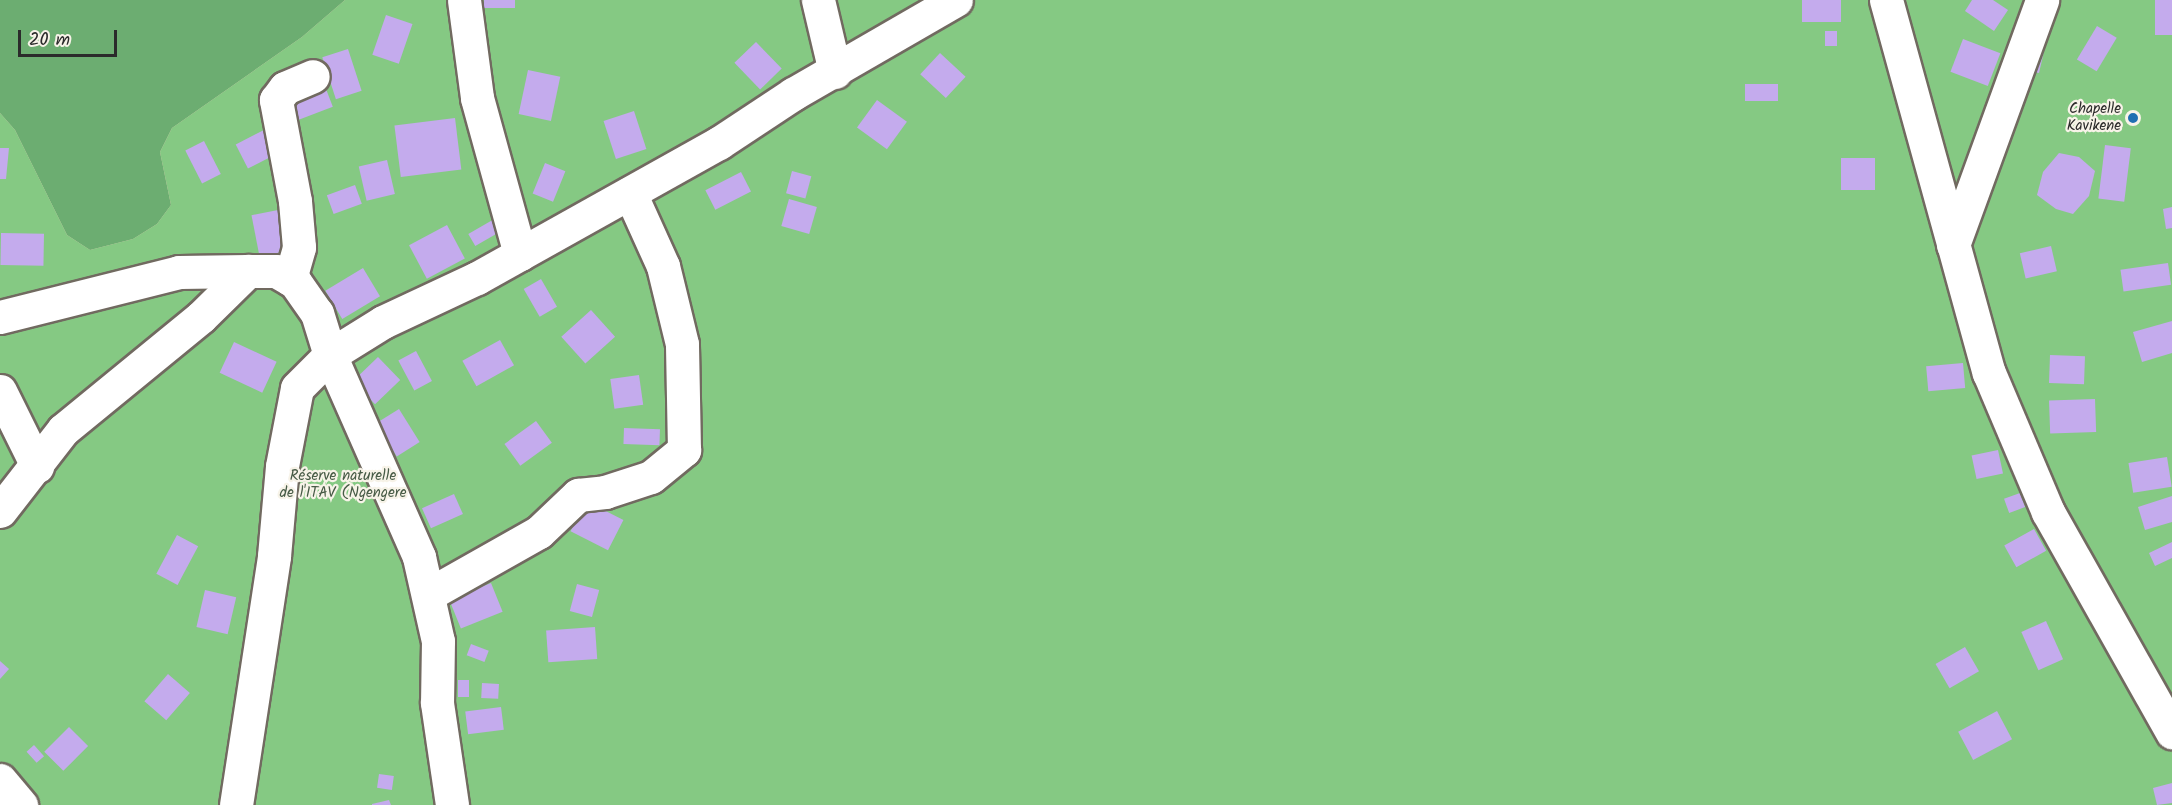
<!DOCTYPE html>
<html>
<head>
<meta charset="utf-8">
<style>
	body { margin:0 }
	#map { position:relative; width:2172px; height:805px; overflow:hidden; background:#f2dfc2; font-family:Kalam,sans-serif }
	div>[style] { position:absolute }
	.green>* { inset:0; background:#85c983 }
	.forest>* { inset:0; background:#6cad71 }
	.building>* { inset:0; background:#c4abed; transform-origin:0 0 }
	.roads { filter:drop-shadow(2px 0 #716a60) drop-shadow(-2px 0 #716a60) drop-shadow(0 2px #716a60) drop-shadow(0 -2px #716a60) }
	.street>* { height:33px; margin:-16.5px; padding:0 16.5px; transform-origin:16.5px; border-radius:16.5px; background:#fff }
	.dots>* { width:16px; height:16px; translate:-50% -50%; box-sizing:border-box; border:3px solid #f7f3e8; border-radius:50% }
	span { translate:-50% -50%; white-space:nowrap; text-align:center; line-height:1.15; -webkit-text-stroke:4.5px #f7f3e8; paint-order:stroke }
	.poi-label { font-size:15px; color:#2b2b2b }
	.right { translate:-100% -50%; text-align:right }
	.park-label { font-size:15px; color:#465a45 }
	.scale { position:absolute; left:18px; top:30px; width:99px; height:27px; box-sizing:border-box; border:3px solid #2b2b2b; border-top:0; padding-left:8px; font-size:18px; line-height:21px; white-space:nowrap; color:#2b2b2b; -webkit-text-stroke:4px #f7f3e8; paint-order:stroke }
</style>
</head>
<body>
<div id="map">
	<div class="green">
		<i style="clip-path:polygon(345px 0,2172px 0,2172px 805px,0 805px,0 113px,15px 130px,67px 235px,90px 250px,133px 239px,157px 224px,171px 205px,160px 152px,172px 128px,302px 37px)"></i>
	</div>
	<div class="forest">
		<i style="clip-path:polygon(0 0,345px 0,302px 37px,172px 128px,160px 152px,171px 205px,157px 224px,133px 239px,90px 250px,67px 235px,15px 130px,0 113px)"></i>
	</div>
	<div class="building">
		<i style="left:484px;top:0;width:31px;height:8px"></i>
		<i style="left:1802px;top:0;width:39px;height:22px"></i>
		<i style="clip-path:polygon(1972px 0,1993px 0,2008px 10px,1994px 31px,1965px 11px)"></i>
		<i style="left:2155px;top:0;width:17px;height:35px"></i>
		<i style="left:386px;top:15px;width:28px;height:42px;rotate:19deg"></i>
		<i style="left:2097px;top:26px;width:23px;height:39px;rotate:31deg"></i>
		<i style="left:1825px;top:31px;width:12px;height:15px"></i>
		<i style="left:2039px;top:33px;width:9px;height:39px;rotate:13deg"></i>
		<i style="left:1963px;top:39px;width:40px;height:35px;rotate:21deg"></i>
		<i style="left:756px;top:42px;width:37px;height:30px;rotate:46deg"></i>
		<i style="left:348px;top:49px;width:44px;height:27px;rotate:72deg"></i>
		<i style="left:940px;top:53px;width:35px;height:29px;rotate:43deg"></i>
		<i style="left:528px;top:70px;width:33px;height:45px;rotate:12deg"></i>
		<i style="left:1745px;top:84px;width:33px;height:17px"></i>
		<i style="left:326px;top:89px;width:19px;height:42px;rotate:69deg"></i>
		<i style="left:877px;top:100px;width:37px;height:34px;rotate:36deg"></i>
		<i style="left:634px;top:111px;width:40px;height:32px;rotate:72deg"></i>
		<i style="left:455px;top:118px;width:52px;height:61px;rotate:83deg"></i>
		<i style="left:266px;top:129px;width:27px;height:34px;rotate:63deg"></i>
		<i style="left:204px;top:141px;width:37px;height:21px;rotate:63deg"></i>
		<i style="left:2105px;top:145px;width:26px;height:54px;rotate:7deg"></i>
		<i style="clip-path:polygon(0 148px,9px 148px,6px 179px,0 179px)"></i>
		<i style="clip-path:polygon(2059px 153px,2079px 157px,2095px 171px,2089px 196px,2073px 214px,2056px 209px,2037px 195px,2043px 172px)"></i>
		<i style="left:1841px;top:158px;width:34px;height:32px"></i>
		<i style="left:387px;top:160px;width:35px;height:29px;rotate:77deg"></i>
		<i style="left:545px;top:163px;width:22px;height:33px;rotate:22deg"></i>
		<i style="left:792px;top:171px;width:20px;height:23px;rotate:15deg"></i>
		<i style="left:741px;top:172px;width:22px;height:40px;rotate:63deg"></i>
		<i style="left:355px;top:185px;width:20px;height:30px;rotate:70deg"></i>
		<i style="left:789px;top:199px;width:29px;height:28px;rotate:16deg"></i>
		<i style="clip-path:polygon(2172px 207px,2172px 228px,2166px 229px,2163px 209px)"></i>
		<i style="left:278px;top:210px;width:42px;height:27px;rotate:79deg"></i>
		<i style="left:496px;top:218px;width:14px;height:32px;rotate:60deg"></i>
		<i style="left:447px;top:225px;width:38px;height:43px;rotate:62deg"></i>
		<i style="left:1px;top:233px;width:43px;height:32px;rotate:1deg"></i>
		<i style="left:2051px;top:246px;width:26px;height:32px;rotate:77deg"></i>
		<i style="left:2168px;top:263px;width:22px;height:48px;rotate:82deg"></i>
		<i style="left:363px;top:268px;width:33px;height:44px;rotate:59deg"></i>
		<i style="left:541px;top:279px;width:32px;height:20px;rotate:60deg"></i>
		<i style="left:591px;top:310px;width:36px;height:40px;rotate:48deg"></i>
		<i style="clip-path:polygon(2172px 321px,2172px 353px,2142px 362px,2133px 332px)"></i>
		<i style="left:500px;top:340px;width:29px;height:43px;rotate:61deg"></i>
		<i style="left:234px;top:342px;width:47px;height:34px;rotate:25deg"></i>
		<i style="left:416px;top:351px;width:34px;height:20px;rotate:62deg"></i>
		<i style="left:2050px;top:355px;width:35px;height:28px;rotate:2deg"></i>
		<i style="left:378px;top:357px;width:32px;height:35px;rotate:46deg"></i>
		<i style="left:1963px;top:363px;width:25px;height:37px;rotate:85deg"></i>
		<i style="left:639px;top:375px;width:30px;height:29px;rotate:82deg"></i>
		<i style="left:2095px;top:399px;width:33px;height:46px;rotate:88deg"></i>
		<i style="left:399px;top:409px;width:39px;height:27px;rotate:58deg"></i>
		<i style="left:536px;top:421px;width:27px;height:39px;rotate:54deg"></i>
		<i style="left:624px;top:428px;width:36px;height:16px;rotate:2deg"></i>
		<i style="left:1998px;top:450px;width:24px;height:27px;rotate:78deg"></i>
		<i style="left:2167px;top:457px;width:30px;height:39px;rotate:81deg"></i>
		<i style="left:2020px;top:493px;width:15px;height:17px;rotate:70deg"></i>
		<i style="left:454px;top:494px;width:22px;height:35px;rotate:66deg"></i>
		<i style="clip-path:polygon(2172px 496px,2172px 522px,2145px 530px,2138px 507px)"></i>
		<i style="left:586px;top:501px;width:42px;height:34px;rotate:27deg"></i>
		<i style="left:2034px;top:529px;width:25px;height:34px;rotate:61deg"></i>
		<i style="left:177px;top:535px;width:24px;height:44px;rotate:28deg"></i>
		<i style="clip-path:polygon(2172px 542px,2172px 558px,2155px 566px,2149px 553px)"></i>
		<i style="left:491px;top:583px;width:31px;height:45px;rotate:68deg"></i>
		<i style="left:577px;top:584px;width:23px;height:28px;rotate:15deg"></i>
		<i style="left:205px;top:590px;width:32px;height:38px;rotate:13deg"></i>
		<i style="left:2046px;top:621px;width:42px;height:27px;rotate:66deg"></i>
		<i style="left:595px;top:627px;width:32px;height:49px;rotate:86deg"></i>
		<i style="left:471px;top:644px;width:19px;height:12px;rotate:21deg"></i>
		<i style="left:1965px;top:647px;width:28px;height:34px;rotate:60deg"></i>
		<i style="clip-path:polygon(0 661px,9px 669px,0 679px)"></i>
		<i style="left:168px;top:674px;width:29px;height:36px;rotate:41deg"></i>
		<i style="left:458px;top:680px;width:11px;height:17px"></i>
		<i style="left:482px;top:683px;width:17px;height:15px;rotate:3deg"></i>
		<i style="left:501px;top:707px;width:23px;height:36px;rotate:83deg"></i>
		<i style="left:1997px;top:711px;width:32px;height:44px;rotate:62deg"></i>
		<i style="left:69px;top:727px;width:27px;height:35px;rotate:45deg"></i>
		<i style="left:34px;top:745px;width:15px;height:10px;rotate:48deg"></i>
		<i style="left:379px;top:774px;width:15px;height:14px;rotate:8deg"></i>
		<i style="clip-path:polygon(2172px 783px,2172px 803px,2157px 805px,2153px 788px)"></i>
		<i style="clip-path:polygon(389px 800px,391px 805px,372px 805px,372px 804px)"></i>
	</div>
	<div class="roads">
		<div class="street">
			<i style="left:464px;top:0;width:99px;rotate:82.4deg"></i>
			<i style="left:477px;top:98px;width:162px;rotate:74.6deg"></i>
			<i style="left:818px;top:0;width:74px;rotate:76.7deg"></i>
			<i style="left:1886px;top:0;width:387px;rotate:74.6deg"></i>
			<i style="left:1989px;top:373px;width:151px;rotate:67deg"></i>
			<i style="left:2048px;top:512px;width:253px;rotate:60.6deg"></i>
			<i style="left:1953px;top:245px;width:261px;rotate:-70deg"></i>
			<i style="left:290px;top:279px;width:33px;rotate:-74deg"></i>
			<i style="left:299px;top:247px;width:46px;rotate:-95deg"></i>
			<i style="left:295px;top:201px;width:103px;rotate:-100.7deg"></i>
			<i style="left:276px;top:100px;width:15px;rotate:-53deg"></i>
			<i style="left:285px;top:88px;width:30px;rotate:-23deg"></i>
			<i style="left:0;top:317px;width:185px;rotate:-14.1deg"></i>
			<i style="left:179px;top:272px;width:69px;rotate:-0.8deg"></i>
			<i style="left:0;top:391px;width:84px;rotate:63.7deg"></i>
			<i style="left:0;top:511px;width:103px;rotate:-52.1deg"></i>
			<i style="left:63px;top:430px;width:178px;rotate:-39.3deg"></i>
			<i style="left:201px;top:317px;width:66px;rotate:-44.4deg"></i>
			<i style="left:248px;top:271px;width:28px"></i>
			<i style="left:276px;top:271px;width:22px;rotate:30deg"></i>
			<i style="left:295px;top:282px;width:38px;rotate:55deg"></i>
			<i style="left:317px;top:313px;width:44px;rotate:72.8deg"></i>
			<i style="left:330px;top:355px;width:221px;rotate:66.2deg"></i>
			<i style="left:419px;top:557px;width:86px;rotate:77.3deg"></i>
			<i style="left:438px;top:641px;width:62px;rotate:90.9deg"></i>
			<i style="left:437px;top:703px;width:103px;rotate:81.6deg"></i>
			<i style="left:429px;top:594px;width:126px;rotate:-29.4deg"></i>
			<i style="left:539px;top:532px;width:54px;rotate:-43.5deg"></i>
			<i style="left:578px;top:495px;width:27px;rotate:-6deg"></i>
			<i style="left:605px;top:492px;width:48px;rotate:-18.1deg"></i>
			<i style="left:651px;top:477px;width:43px;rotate:-39.3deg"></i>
			<i style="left:684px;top:450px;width:106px;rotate:-91.1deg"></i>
			<i style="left:682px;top:344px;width:80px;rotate:-103.7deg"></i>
			<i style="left:663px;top:266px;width:80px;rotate:-114.3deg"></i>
			<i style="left:0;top:780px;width:33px;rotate:50deg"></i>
			<i style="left:236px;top:805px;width:252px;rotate:-81.3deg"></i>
			<i style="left:274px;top:556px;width:90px;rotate:-84.9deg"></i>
			<i style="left:282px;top:466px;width:79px;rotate:-79.1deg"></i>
			<i style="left:297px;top:388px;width:47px;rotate:-45deg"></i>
			<i style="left:330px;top:355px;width:62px;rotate:-31.9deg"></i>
			<i style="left:383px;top:322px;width:104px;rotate:-25.1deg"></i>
			<i style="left:477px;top:278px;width:277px;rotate:-29.2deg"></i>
			<i style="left:719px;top:143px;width:89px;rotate:-33.5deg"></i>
			<i style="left:793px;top:94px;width:188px;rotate:-30deg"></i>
		</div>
	</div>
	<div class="dots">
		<i style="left:2133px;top:118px;background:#1f6fb2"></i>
	</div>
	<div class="poi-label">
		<span class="right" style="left:2121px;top:118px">Chapelle<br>Kavikene</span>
	</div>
	<div class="park-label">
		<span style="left:343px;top:485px">Réserve naturelle<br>de l'ITAV (Ngengere</span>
	</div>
	<div class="scale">20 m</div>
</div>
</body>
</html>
